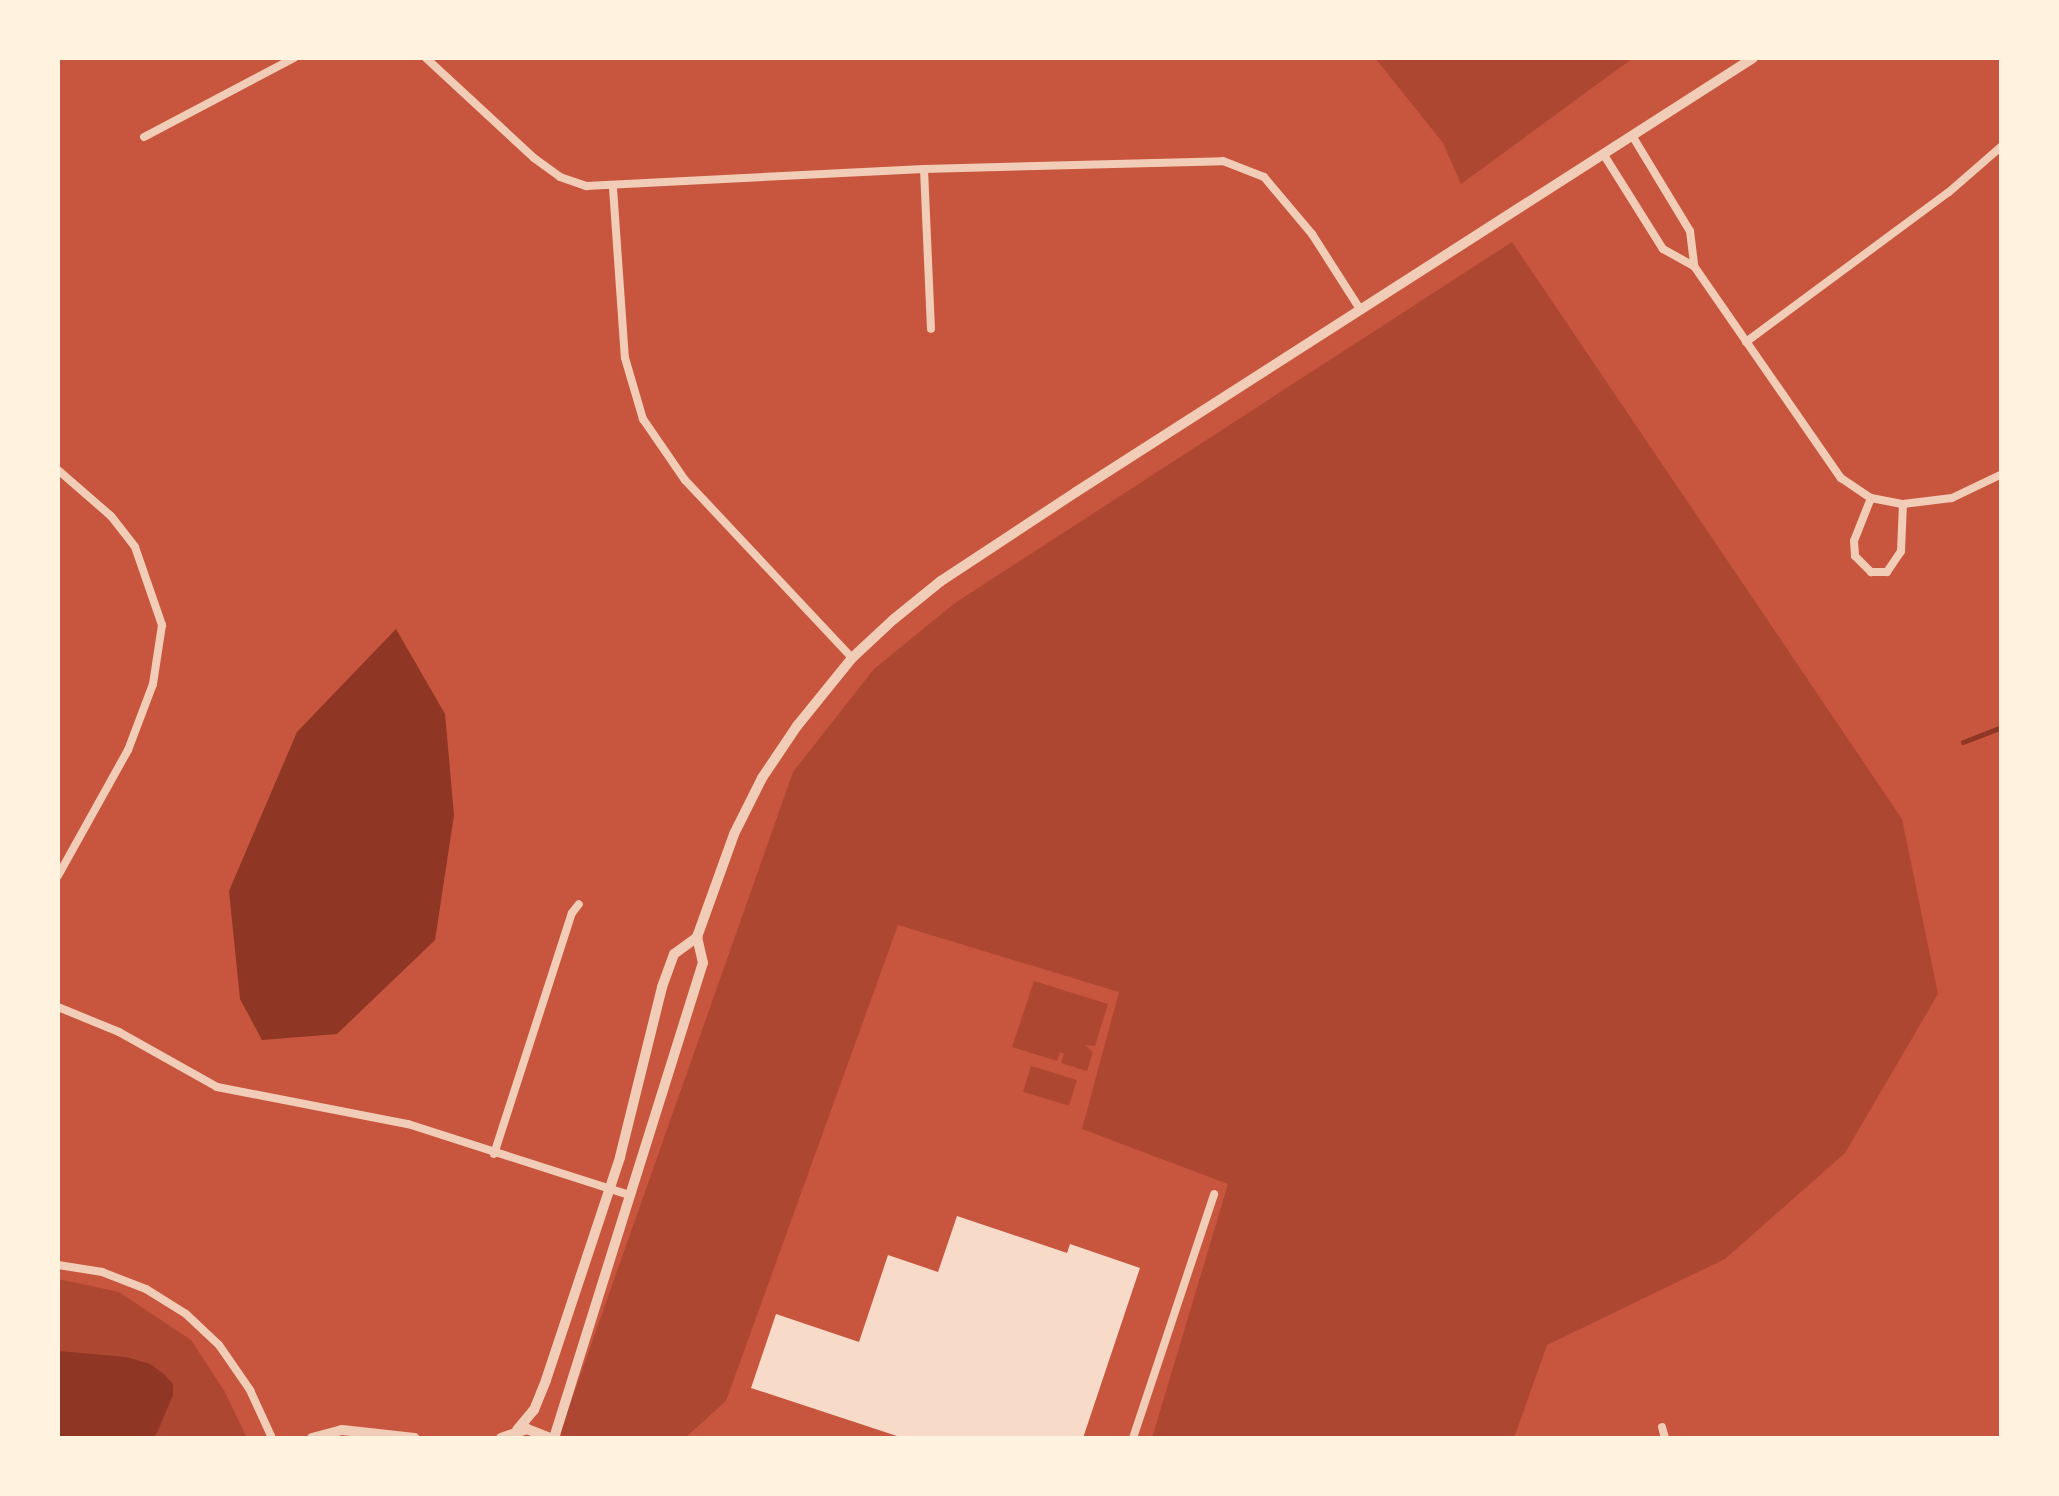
<!DOCTYPE html>
<html>
<head>
<meta charset="utf-8">
<style>
	body { margin:0 }
	#map { position:relative; width:2059px; height:1496px; overflow:hidden; background:#c8553d; font-family:"Work Sans",sans-serif }
	div>[style] { position:absolute }
	.green>* { inset:0; background:#ae4732; transform-origin:0 0 }
	.water>* { inset:0; background:#8f3625 }
	.stream>* { height:5px; margin:-2.5px; padding:0 2.5px; transform-origin:2.5px; border-radius:2.5px; background:#8f3625 }
	.building>* { inset:0; background:#f7dbc8 }
	.minor>* { height:8px; margin:-4px; padding:0 4px; transform-origin:4px; border-radius:4px; background:#f1ccb7 }
	.tertiary>* { height:10px; margin:-5px; padding:0 5px; transform-origin:5px; border-radius:5px; background:#f1ccb7 }
	span { translate:-50% -50%; white-space:nowrap; text-align:center; line-height:1.15; -webkit-text-stroke:9px #fff3e0; paint-order:stroke }
	.frame { position:absolute; inset:0; border:60px solid #fff3e0; pointer-events:none }
</style>
</head>
<body>
<div id="map">
	<div class="green">
		<i style="clip-path:polygon(1375px 58px,1633px 58px,1461px 184px,1443px 143px)"></i>
		<i style="clip-path:polygon(1512px 242px,1902px 819px,1938px 994px,1845px 1153px,1725px 1259px,1547px 1345px,1514px 1438px,1152px 1438px,1228px 1184px,1082px 1129px,1119px 992px,898px 925px,726px 1401px,685px 1438px,565px 1438px,560px 1433px,793px 772px,874px 669px,955px 603px)"></i>
		<i style="clip-path:polygon(1034px 981px,1108px 1004px,1095px 1046px,1085px 1045px,1093px 1052px,1087px 1071px,1061px 1063px,1064px 1054px,1060px 1052px,1057px 1061px,1012px 1047px)"></i>
		<i style="left:1031px;top:1066px;width:48px;height:27px;rotate:17deg"></i>
		<i style="clip-path:polygon(58px 1279px,119px 1292px,191px 1340px,225px 1392px,247px 1438px,58px 1438px)"></i>
	</div>
	<div class="water">
		<i style="clip-path:polygon(396px 629px,445px 714px,454px 815px,435px 940px,337px 1034px,262px 1040px,240px 999px,229px 891px,297px 732px)"></i>
		<i style="clip-path:polygon(58px 1351px,126px 1357px,150px 1364px,165px 1375px,173px 1384px,173px 1395px,157px 1433px,152px 1438px,58px 1438px)"></i>
	</div>
	<div class="stream">
		<i style="left:1963px;top:742px;width:42px;rotate:-21deg"></i>
	</div>
	<div class="building">
		<i style="clip-path:polygon(957px 1216px,1067px 1253px,1070px 1244px,1140px 1268px,1083px 1438px,903px 1438px,751px 1388px,776px 1314px,859px 1342px,888px 1255px,938px 1272px)"></i>
	</div>
	<div class="minor">
		<i style="left:426px;top:58px;width:147px;rotate:42.8deg"></i>
		<i style="left:534px;top:158px;width:32px;rotate:36deg"></i>
		<i style="left:560px;top:177px;width:28px;rotate:19deg"></i>
		<i style="left:586px;top:186px;width:338px;rotate:-2.9deg"></i>
		<i style="left:924px;top:169px;width:299px;rotate:-1.5deg"></i>
		<i style="left:1223px;top:161px;width:44px;rotate:21.3deg"></i>
		<i style="left:1264px;top:177px;width:75px;rotate:49.9deg"></i>
		<i style="left:1312px;top:234px;width:89px;rotate:57.4deg"></i>
		<i style="left:144px;top:137px;width:170px;rotate:-27.8deg"></i>
		<i style="left:1633px;top:137px;width:110px;rotate:58.8deg"></i>
		<i style="left:1690px;top:231px;width:35px;rotate:83deg"></i>
		<i style="left:1604px;top:155px;width:111px;rotate:57.9deg"></i>
		<i style="left:1663px;top:249px;width:35px;rotate:29deg"></i>
		<i style="left:1694px;top:266px;width:258px;rotate:55.3deg"></i>
		<i style="left:1841px;top:478px;width:36px;rotate:34deg"></i>
		<i style="left:1871px;top:498px;width:33px;rotate:11deg"></i>
		<i style="left:1903px;top:504px;width:49px;rotate:-7deg"></i>
		<i style="left:1952px;top:498px;width:55px;rotate:-25.6deg"></i>
		<i style="left:924px;top:169px;width:160px;rotate:87.5deg"></i>
		<i style="left:613px;top:188px;width:170px;rotate:86deg"></i>
		<i style="left:625px;top:358px;width:64px;rotate:73.6deg"></i>
		<i style="left:643px;top:419px;width:74px;rotate:55.5deg"></i>
		<i style="left:685px;top:480px;width:244px;rotate:46.8deg"></i>
		<i style="left:1746px;top:342px;width:252px;rotate:-36.5deg"></i>
		<i style="left:1949px;top:192px;width:70px;rotate:-41deg"></i>
		<i style="left:58px;top:470px;width:70px;rotate:41deg"></i>
		<i style="left:111px;top:516px;width:39px;rotate:52deg"></i>
		<i style="left:135px;top:547px;width:83px;rotate:70.9deg"></i>
		<i style="left:162px;top:625px;width:60px;rotate:98.7deg"></i>
		<i style="left:153px;top:684px;width:71px;rotate:110.7deg"></i>
		<i style="left:128px;top:750px;width:144px;rotate:119.1deg"></i>
		<i style="left:1871px;top:498px;width:46px;rotate:111.6deg"></i>
		<i style="left:1854px;top:541px;width:15px;rotate:86deg"></i>
		<i style="left:1855px;top:556px;width:23px;rotate:45deg"></i>
		<i style="left:1871px;top:572px;width:16px"></i>
		<i style="left:1887px;top:572px;width:25px;rotate:-56deg"></i>
		<i style="left:1901px;top:551px;width:47px;rotate:-87.6deg"></i>
		<i style="left:58px;top:1007px;width:66px;rotate:22.3deg"></i>
		<i style="left:119px;top:1032px;width:112px;rotate:29.3deg"></i>
		<i style="left:217px;top:1087px;width:195px;rotate:11deg"></i>
		<i style="left:408px;top:1124px;width:232px;rotate:17.8deg"></i>
		<i style="left:494px;top:1154px;width:253px;rotate:-72.1deg"></i>
		<i style="left:572px;top:913px;width:11px;rotate:-52deg"></i>
		<i style="left:58px;top:1265px;width:45px;rotate:9deg"></i>
		<i style="left:102px;top:1272px;width:47px;rotate:21.1deg"></i>
		<i style="left:146px;top:1289px;width:47px;rotate:32deg"></i>
		<i style="left:186px;top:1314px;width:45px;rotate:43.2deg"></i>
		<i style="left:219px;top:1345px;width:55px;rotate:55.4deg"></i>
		<i style="left:250px;top:1390px;width:53px;rotate:65.4deg"></i>
		<i style="left:1662px;top:1427px;width:11px;rotate:75deg"></i>
		<i style="left:1133px;top:1438px;width:257px;rotate:-71.6deg"></i>
	</div>
	<div class="tertiary">
		<i style="left:697px;top:937px;width:109px;rotate:-70.2deg"></i>
		<i style="left:734px;top:834px;width:63px;rotate:-63.4deg"></i>
		<i style="left:762px;top:778px;width:63px;rotate:-56.1deg"></i>
		<i style="left:797px;top:726px;width:87px;rotate:-51deg"></i>
		<i style="left:852px;top:658px;width:57px;rotate:-42.9deg"></i>
		<i style="left:894px;top:619px;width:60px;rotate:-39deg"></i>
		<i style="left:941px;top:581px;width:162px;rotate:-33.4deg"></i>
		<i style="left:1076px;top:492px;width:804px;rotate:-32.66deg"></i>
		<i style="left:517px;top:1430px;width:26px;rotate:-50deg"></i>
		<i style="left:534px;top:1410px;width:32px;rotate:-68deg"></i>
		<i style="left:546px;top:1380px;width:235px;rotate:-71.6deg"></i>
		<i style="left:620px;top:1157px;width:175px;rotate:-76.1deg"></i>
		<i style="left:662px;top:987px;width:35px;rotate:-70deg"></i>
		<i style="left:674px;top:954px;width:29px;rotate:-36deg"></i>
		<i style="left:312px;top:1438px;width:31px;rotate:-15deg"></i>
		<i style="left:342px;top:1430px;width:73px;rotate:6.3deg"></i>
		<i style="left:501px;top:1438px;width:28px;rotate:-19deg"></i>
		<i style="left:527px;top:1429px;width:26px;rotate:21deg"></i>
		<i style="left:554px;top:1438px;width:498px;rotate:-72.6deg"></i>
		<i style="left:703px;top:963px;width:27px;rotate:-103deg"></i>
	</div>
	<div class="frame"></div>
</div>
</body>
</html>
